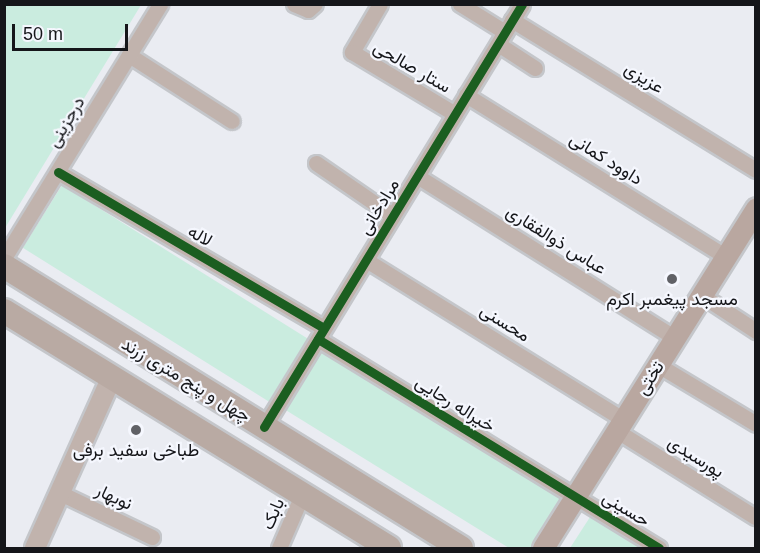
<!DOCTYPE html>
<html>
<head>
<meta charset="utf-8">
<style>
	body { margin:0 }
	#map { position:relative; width:760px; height:553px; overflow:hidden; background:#eaecf2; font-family:Helvetica,Vazirmatn,sans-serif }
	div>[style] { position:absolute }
	.green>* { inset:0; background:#caecdf; transform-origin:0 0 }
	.roads { filter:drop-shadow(2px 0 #c4c6ca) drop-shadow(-2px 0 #c4c6ca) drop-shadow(0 2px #c4c6ca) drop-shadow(0 -2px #c4c6ca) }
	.minor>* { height:15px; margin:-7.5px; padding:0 7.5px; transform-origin:7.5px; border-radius:7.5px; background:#c1b3ad }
	.tertiary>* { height:20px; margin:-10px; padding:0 10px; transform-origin:10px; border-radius:10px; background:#c1b3ad }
	.secondary>* { height:21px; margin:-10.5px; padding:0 10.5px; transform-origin:10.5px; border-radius:10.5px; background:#b9a7a0 }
	.primary>* { height:24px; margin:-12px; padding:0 12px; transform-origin:12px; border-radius:12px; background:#b9aaa3 }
	.cycleway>* { height:9px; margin:-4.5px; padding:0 4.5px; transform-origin:4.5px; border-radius:4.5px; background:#1b5e20 }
	.dots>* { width:16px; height:16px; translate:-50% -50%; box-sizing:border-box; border:3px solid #f5f7fe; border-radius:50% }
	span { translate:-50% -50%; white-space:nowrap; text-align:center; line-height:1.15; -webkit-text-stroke:4.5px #f5f7fe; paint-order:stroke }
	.street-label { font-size:18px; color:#15161a }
	.poi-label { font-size:18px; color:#15161a }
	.frame { position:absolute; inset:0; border:6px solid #15161a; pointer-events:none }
	.scale { position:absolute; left:12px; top:24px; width:116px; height:27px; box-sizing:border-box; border:3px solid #15161a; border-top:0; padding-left:8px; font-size:18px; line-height:21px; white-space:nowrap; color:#15161a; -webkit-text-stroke:4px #f5f7fe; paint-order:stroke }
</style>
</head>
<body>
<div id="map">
	<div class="green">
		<i style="clip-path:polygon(5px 4px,141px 5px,5px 228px,4px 5px)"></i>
		<i style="left:62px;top:185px;width:290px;height:74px;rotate:32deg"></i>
		<i style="clip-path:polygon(323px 346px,567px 497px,534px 548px,509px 548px,284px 409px)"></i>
		<i style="clip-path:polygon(592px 514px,647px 548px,570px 548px)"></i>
	</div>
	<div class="roads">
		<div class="minor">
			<i style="left:294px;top:4px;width:15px;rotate:23deg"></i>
			<i style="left:308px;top:10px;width:9px;rotate:-41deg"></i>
			<i style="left:380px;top:4px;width:56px;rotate:120.3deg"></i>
			<i style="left:352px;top:52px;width:120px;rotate:31deg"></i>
			<i style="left:460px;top:4px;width:53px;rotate:31.9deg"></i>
			<i style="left:512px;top:20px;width:286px;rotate:31.6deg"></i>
			<i style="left:498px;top:44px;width:44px;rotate:33deg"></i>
			<i style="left:129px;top:55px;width:122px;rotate:32.7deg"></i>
			<i style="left:466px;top:95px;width:305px;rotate:31.9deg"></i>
			<i style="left:316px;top:163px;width:93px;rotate:34.5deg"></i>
			<i style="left:58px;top:172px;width:308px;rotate:30.4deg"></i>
			<i style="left:417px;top:176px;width:305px;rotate:32.1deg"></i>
			<i style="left:4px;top:258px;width:298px;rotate:-58.4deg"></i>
			<i style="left:366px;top:260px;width:304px;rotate:31.8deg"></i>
			<i style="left:701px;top:295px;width:66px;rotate:33.2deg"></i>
			<i style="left:318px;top:339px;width:400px;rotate:31.5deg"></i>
			<i style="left:658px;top:365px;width:114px;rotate:31deg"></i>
			<i style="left:264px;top:427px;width:495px;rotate:-58.6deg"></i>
			<i style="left:617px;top:431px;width:163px;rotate:31.9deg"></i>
			<i style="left:60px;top:493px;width:102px;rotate:25.6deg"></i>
			<i style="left:279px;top:548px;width:58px;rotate:-66.5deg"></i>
		</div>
		<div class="tertiary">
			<i style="left:35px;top:548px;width:188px;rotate:-65.8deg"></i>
		</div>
		<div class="secondary">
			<i style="left:543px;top:548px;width:401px;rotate:-57.9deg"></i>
		</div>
		<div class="primary">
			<i style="left:4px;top:266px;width:537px;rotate:31.68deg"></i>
			<i style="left:4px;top:311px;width:452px;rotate:31.6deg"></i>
		</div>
	</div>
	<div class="cycleway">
		<i style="left:58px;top:172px;width:308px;rotate:30.4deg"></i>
		<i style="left:318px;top:339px;width:400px;rotate:31.5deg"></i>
		<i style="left:264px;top:427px;width:495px;rotate:-58.6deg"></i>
	</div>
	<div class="dots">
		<i style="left:672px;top:279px;background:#606166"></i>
		<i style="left:136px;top:430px;background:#606166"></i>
	</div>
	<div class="street-label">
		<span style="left:412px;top:67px;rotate:30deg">ستار صالحی</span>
		<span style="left:644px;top:78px;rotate:32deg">عزیزی</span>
		<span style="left:66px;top:122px;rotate:-59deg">درجزینی</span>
		<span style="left:606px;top:159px;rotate:32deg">داوود کمانی</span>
		<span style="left:379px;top:207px;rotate:-59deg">مرادخانی</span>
		<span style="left:200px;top:236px;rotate:30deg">لاله</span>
		<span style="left:556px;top:240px;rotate:32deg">عباس ذوالفقاری</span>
		<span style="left:505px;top:323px;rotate:32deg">محسنی</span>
		<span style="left:650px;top:378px;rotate:-58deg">تختی</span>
		<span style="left:186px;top:380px;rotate:31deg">چهل و پنج متری زرند</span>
		<span style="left:455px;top:404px;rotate:32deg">خیراله رجایی</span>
		<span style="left:696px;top:457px;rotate:32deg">پورسیدی</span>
		<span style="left:114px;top:497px;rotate:25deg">نوبهار</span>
		<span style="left:626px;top:509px;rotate:31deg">حسینی</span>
		<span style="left:273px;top:514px;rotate:-67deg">بابک</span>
	</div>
	<div class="poi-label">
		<span style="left:672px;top:299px">مسجد پیغمبر اکرم</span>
		<span style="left:136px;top:450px">طباخی سفید برفی</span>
	</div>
	<div class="frame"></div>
	<div class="scale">50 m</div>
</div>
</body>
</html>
